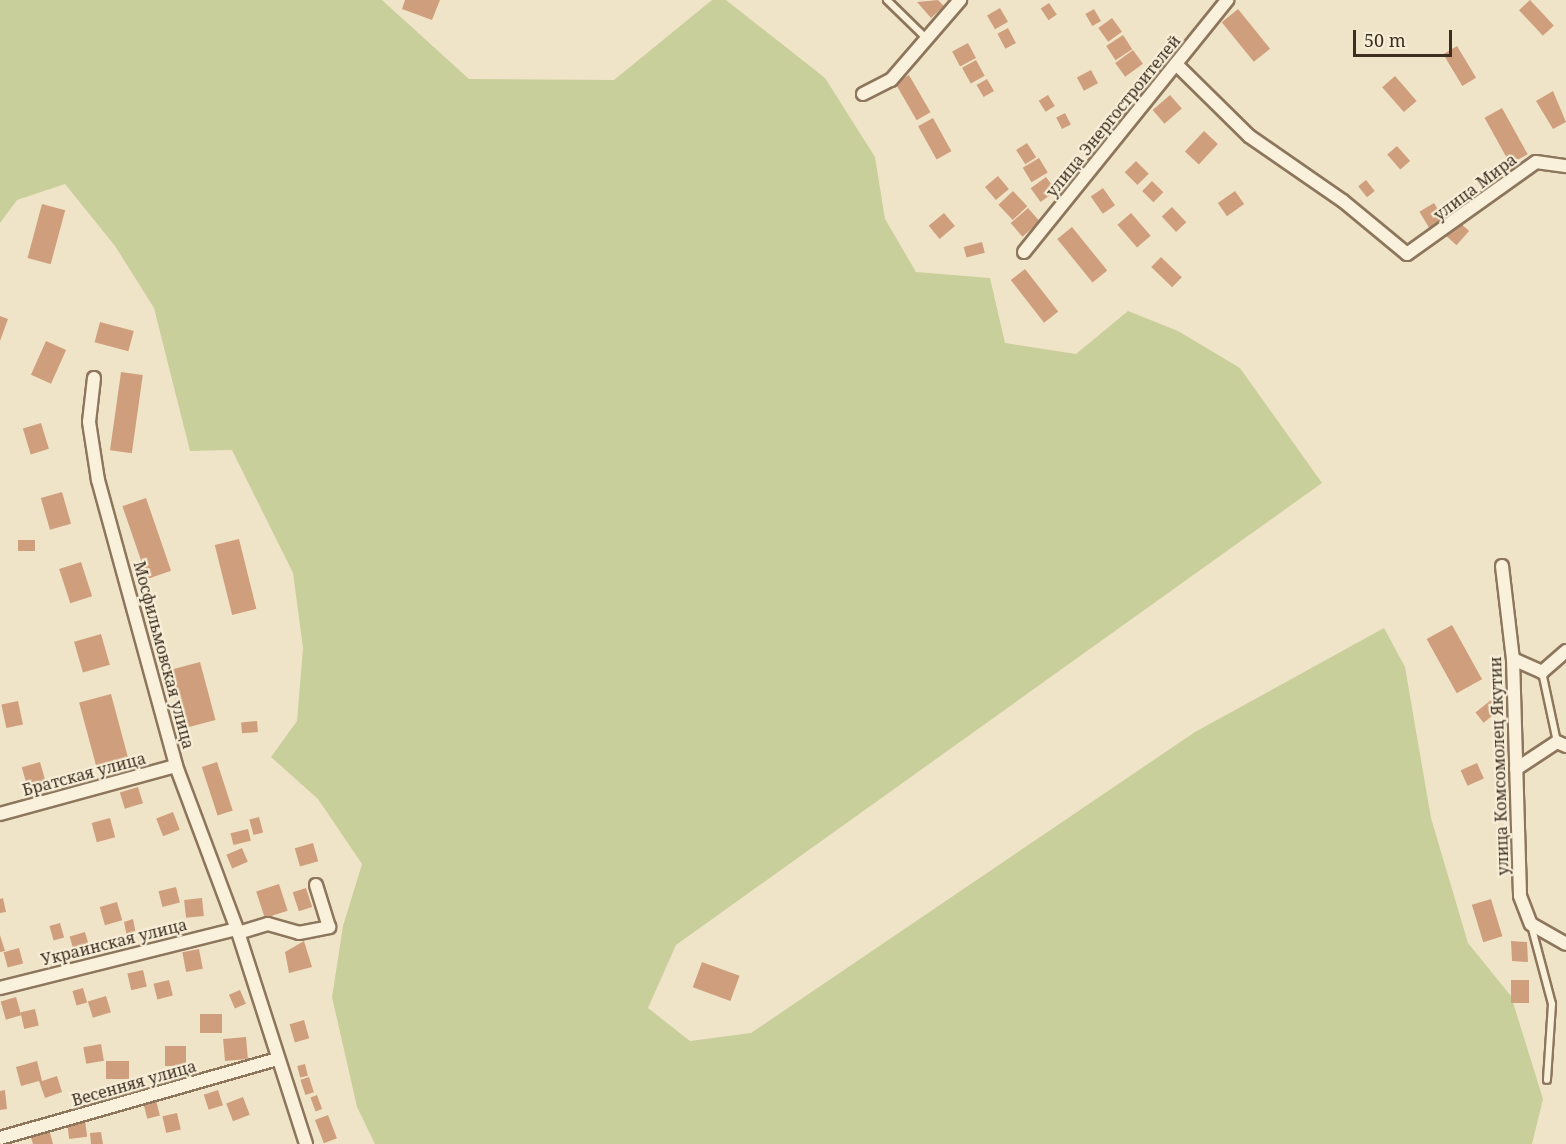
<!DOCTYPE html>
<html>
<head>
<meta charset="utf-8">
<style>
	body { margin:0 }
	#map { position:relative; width:1566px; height:1144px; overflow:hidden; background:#f0e4c8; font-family:"Noto Serif",serif }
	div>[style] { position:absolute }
	.green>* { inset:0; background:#c9cf9b }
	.building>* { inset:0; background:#cf9f7d; transform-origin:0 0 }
	.roads { filter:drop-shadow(2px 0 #8d765c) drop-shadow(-2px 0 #8d765c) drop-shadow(0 2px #8d765c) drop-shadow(0 -2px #8d765c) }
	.lane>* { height:6px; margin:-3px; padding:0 3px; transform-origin:3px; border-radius:3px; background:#faf1dc }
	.street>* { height:12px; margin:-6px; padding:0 6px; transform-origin:6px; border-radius:6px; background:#faf1dc }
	span { translate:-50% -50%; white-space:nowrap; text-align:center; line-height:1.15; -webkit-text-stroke:4.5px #f7eed8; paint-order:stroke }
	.street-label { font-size:16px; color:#3d2e20 }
	.scale { position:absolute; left:1353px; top:30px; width:99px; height:27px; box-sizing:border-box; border:3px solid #3d2e20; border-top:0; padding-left:8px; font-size:18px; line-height:21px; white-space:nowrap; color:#3d2e20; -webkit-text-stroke:4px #f7eed8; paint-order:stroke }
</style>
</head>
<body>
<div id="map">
	<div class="green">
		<i style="clip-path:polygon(0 0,382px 0,469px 79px,614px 80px,712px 0,726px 0,825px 78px,875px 157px,885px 219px,916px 272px,990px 278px,1005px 343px,1076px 354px,1128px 311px,1178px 331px,1240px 368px,1322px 483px,676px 945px,648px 1008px,690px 1041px,751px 1033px,1195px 732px,1384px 628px,1405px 667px,1431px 818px,1468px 943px,1511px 996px,1543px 1099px,1532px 1144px,375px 1144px,357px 1107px,332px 997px,343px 926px,362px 864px,318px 799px,271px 757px,297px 721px,303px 648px,293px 573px,232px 450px,190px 451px,154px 308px,115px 246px,65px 184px,17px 200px,0 223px)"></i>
	</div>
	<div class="building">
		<i style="clip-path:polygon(405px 0,440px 0,432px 20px,402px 9px)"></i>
		<i style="clip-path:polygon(938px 0,944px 6px,931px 18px,917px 2px)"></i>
		<i style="left:1530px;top:0;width:35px;height:15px;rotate:47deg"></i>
		<i style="left:1049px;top:3px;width:14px;height:10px;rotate:56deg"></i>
		<i style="left:1000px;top:8px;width:16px;height:15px;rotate:60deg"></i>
		<i style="left:1094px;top:9px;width:14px;height:10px;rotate:60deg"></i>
		<i style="left:1238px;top:9px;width:51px;height:21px;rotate:51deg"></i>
		<i style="left:1112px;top:18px;width:17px;height:17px;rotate:54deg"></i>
		<i style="left:1008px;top:28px;width:17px;height:12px;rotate:62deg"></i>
		<i style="left:1123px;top:35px;width:17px;height:20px;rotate:57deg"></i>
		<i style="left:968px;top:43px;width:17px;height:18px;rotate:62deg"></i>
		<i style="left:1457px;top:46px;width:37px;height:16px;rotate:59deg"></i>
		<i style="left:1133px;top:50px;width:17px;height:22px;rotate:54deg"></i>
		<i style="left:976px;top:60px;width:18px;height:16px;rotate:61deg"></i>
		<i style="left:1091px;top:70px;width:15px;height:16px;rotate:62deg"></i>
		<i style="left:909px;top:75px;width:43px;height:16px;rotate:60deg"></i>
		<i style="left:1395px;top:76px;width:33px;height:17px;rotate:49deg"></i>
		<i style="left:987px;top:79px;width:14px;height:12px;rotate:60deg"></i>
		<i style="clip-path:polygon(1553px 91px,1566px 122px,1553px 129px,1536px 101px)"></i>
		<i style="left:1048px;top:95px;width:13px;height:11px;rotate:58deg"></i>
		<i style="left:1170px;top:95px;width:18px;height:23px;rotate:49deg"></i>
		<i style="left:1502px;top:108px;width:53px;height:20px;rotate:61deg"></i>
		<i style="left:1065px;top:113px;width:13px;height:10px;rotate:63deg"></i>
		<i style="left:933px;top:118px;width:38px;height:17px;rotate:61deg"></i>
		<i style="left:1204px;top:131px;width:19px;height:28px;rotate:43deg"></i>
		<i style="left:1027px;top:143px;width:17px;height:13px;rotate:57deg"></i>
		<i style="left:1397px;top:146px;width:20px;height:13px;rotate:49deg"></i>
		<i style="left:1039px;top:158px;width:17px;height:19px;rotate:59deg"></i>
		<i style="left:1136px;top:161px;width:18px;height:16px;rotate:45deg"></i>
		<i style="left:998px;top:176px;width:17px;height:17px;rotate:50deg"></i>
		<i style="left:1046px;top:177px;width:17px;height:19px;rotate:54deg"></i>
		<i style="left:1366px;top:180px;width:14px;height:10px;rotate:51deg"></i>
		<i style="left:1152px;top:181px;width:16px;height:14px;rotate:45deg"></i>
		<i style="left:1103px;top:188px;width:21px;height:15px;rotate:55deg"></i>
		<i style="left:1013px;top:191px;width:21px;height:20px;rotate:47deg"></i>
		<i style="left:1235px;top:191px;width:16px;height:21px;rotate:55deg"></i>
		<i style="left:1434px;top:203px;width:21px;height:17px;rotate:59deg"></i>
		<i style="left:42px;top:204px;width:24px;height:56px;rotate:15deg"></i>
		<i style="left:1172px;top:207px;width:21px;height:14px;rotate:47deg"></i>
		<i style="left:1028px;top:208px;width:18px;height:23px;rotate:49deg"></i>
		<i style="left:944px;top:213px;width:17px;height:20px;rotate:50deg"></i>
		<i style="left:1131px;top:213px;width:30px;height:18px;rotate:49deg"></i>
		<i style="left:1458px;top:221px;width:15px;height:19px;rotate:42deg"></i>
		<i style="left:1072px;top:227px;width:56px;height:19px;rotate:51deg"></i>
		<i style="left:982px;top:242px;width:11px;height:19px;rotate:75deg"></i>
		<i style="left:1161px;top:257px;width:29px;height:14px;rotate:44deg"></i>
		<i style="left:1025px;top:269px;width:54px;height:18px;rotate:52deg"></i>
		<i style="clip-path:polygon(0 316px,8px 319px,0 341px)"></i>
		<i style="left:100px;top:322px;width:35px;height:21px;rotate:15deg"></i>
		<i style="left:46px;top:341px;width:22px;height:37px;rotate:24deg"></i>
		<i style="left:121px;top:372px;width:22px;height:79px;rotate:8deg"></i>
		<i style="left:41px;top:423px;width:27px;height:19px;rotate:73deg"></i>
		<i style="left:62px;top:492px;width:33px;height:22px;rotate:74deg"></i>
		<i style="left:146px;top:498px;width:77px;height:25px;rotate:71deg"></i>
		<i style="left:239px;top:539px;width:72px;height:25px;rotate:76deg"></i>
		<i style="left:35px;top:540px;width:11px;height:17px;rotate:90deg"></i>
		<i style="left:81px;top:562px;width:36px;height:23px;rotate:72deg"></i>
		<i style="left:1452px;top:625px;width:62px;height:29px;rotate:61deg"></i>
		<i style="left:101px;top:634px;width:32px;height:28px;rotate:74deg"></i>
		<i style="left:200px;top:662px;width:60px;height:33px;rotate:75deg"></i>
		<i style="left:111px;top:694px;width:67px;height:33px;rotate:75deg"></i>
		<i style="left:1491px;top:700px;width:13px;height:20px;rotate:51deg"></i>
		<i style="left:18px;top:701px;width:24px;height:17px;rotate:78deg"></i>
		<i style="left:257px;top:721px;width:11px;height:16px;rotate:85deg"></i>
		<i style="left:40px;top:762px;width:22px;height:19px;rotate:74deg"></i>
		<i style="left:217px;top:762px;width:51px;height:16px;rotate:72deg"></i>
		<i style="left:1477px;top:763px;width:17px;height:18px;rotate:66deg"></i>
		<i style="left:138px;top:787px;width:17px;height:19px;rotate:73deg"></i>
		<i style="left:173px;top:812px;width:19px;height:18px;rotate:69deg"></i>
		<i style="left:259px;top:817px;width:16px;height:10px;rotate:75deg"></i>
		<i style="left:110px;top:818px;width:20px;height:19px;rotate:75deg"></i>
		<i style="left:248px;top:829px;width:12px;height:18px;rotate:76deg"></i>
		<i style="left:313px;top:843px;width:19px;height:19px;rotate:74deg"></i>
		<i style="left:242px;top:848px;width:15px;height:17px;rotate:67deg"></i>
		<i style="left:279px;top:884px;width:28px;height:24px;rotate:72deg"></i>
		<i style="left:176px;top:887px;width:16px;height:18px;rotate:76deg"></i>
		<i style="left:306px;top:888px;width:20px;height:14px;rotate:72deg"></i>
		<i style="clip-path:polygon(3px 898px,6px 912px,0 913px,0 899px)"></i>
		<i style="left:202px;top:898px;width:18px;height:18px;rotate:84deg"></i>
		<i style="left:1491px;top:899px;width:39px;height:20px;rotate:73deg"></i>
		<i style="left:117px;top:902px;width:19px;height:18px;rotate:74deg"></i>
		<i style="clip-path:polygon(133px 919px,136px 934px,127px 937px,124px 922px)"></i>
		<i style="left:60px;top:923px;width:15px;height:11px;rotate:74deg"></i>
		<i style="left:85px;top:932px;width:19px;height:16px;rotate:74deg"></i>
		<i style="clip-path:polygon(0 935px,5px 951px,0 952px)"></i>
		<i style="clip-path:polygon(304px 941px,312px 967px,289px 973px,285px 952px)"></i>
		<i style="clip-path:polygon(1511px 941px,1527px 942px,1528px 962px,1512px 961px)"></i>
		<i style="left:19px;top:948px;width:16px;height:16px;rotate:75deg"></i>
		<i style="left:199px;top:949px;width:20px;height:17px;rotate:79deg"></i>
		<i style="left:702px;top:962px;width:40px;height:27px;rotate:20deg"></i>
		<i style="left:143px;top:970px;width:17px;height:16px;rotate:77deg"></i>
		<i style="left:169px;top:980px;width:16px;height:16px;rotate:76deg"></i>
		<i style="left:1511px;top:980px;width:18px;height:23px"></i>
		<i style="left:83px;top:988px;width:15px;height:11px;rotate:74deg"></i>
		<i style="left:240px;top:990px;width:15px;height:12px;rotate:67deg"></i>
		<i style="left:106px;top:996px;width:17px;height:19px;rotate:73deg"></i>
		<i style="left:16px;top:997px;width:19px;height:16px;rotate:74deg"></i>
		<i style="left:35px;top:1009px;width:17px;height:15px;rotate:77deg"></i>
		<i style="left:200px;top:1014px;width:22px;height:19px"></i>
		<i style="left:304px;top:1020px;width:19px;height:15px;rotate:74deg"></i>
		<i style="left:246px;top:1037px;width:22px;height:23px;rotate:85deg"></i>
		<i style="left:101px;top:1044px;width:17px;height:18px;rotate:80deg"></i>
		<i style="left:186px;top:1046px;width:20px;height:21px;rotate:90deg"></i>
		<i style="clip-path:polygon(37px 1061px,42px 1081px,57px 1076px,62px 1092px,45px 1098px,39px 1081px,21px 1086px,16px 1067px)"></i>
		<i style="left:129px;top:1061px;width:18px;height:23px;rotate:90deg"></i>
		<i style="left:305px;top:1064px;width:12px;height:8px;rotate:76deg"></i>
		<i style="left:309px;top:1077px;width:16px;height:9px;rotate:72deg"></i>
		<i style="clip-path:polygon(5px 1090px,7px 1109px,0 1110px,0 1091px)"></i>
		<i style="left:218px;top:1090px;width:16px;height:15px;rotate:72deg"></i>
		<i style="left:317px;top:1095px;width:15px;height:7px;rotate:70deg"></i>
		<i style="left:243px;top:1097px;width:19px;height:18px;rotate:69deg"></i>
		<i style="left:156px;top:1100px;width:16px;height:13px;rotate:76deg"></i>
		<i style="left:177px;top:1113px;width:17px;height:15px;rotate:77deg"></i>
		<i style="left:328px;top:1115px;width:25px;height:14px;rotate:69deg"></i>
		<i style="left:85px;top:1120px;width:17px;height:18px;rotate:83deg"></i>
		<i style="clip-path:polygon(49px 1129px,53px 1144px,33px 1144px,30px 1134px)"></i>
		<i style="clip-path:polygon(101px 1132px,103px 1144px,91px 1144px,90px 1133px)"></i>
	</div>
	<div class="roads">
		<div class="lane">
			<i style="left:887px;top:0;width:56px;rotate:44.3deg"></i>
			<i style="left:1542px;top:672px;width:72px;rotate:77.9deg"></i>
			<i style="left:1531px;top:925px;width:82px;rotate:75.1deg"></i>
			<i style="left:1552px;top:1004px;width:76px;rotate:93.8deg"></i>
		</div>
		<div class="street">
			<i style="left:1176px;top:64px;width:103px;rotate:44.6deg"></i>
			<i style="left:1249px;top:136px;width:114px;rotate:34.7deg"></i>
			<i style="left:1343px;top:201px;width:83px;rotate:39.6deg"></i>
			<i style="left:1407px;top:254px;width:158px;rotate:-35.5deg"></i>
			<i style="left:1536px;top:162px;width:30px;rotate:8deg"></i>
			<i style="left:863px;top:94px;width:31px;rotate:-27deg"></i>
			<i style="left:891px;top:80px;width:106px;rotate:-49.2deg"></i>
			<i style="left:1024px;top:252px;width:324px;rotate:-51.1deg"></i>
			<i style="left:94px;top:378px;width:44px;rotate:96.5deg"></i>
			<i style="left:89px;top:422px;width:59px;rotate:81.2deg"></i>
			<i style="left:98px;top:480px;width:296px;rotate:74.7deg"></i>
			<i style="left:176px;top:766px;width:174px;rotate:69.5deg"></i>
			<i style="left:237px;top:929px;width:226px;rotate:72.2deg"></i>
			<i style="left:1502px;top:566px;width:94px;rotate:83.3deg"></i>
			<i style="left:1513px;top:659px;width:237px;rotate:88.3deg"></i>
			<i style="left:1520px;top:896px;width:30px;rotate:69deg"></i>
			<i style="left:1531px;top:924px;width:40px;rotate:29.7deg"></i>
			<i style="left:1513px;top:659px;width:32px;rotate:24deg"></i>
			<i style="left:1542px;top:672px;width:32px;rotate:-41deg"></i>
			<i style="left:1516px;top:769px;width:49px;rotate:-33.4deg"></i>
			<i style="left:1557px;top:742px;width:10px;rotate:24deg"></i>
			<i style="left:0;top:814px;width:182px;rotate:-15.3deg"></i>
			<i style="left:238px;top:933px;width:31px;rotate:-17deg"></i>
			<i style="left:268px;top:924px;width:32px;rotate:16deg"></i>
			<i style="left:299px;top:933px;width:31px;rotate:-11deg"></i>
			<i style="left:329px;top:927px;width:44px;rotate:-107.2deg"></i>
			<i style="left:0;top:988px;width:244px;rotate:-14deg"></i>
			<i style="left:0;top:1138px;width:288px;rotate:-15.9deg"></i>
		</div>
	</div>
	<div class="street-label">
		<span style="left:1113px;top:116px;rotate:-51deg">улица Энергостроителей</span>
		<span style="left:1475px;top:187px;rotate:-37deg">улица Мира</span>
		<span style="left:164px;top:655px;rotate:75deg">Мосфильмовская улица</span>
		<span style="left:1499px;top:766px;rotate:-92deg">улица Комсомолец Якутии</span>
		<span style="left:84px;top:774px;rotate:-15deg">Братская улица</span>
		<span style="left:114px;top:942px;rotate:-14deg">Украинская улица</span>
		<span style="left:134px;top:1083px;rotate:-16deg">Весенняя улица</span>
	</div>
	<div class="scale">50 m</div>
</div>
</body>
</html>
